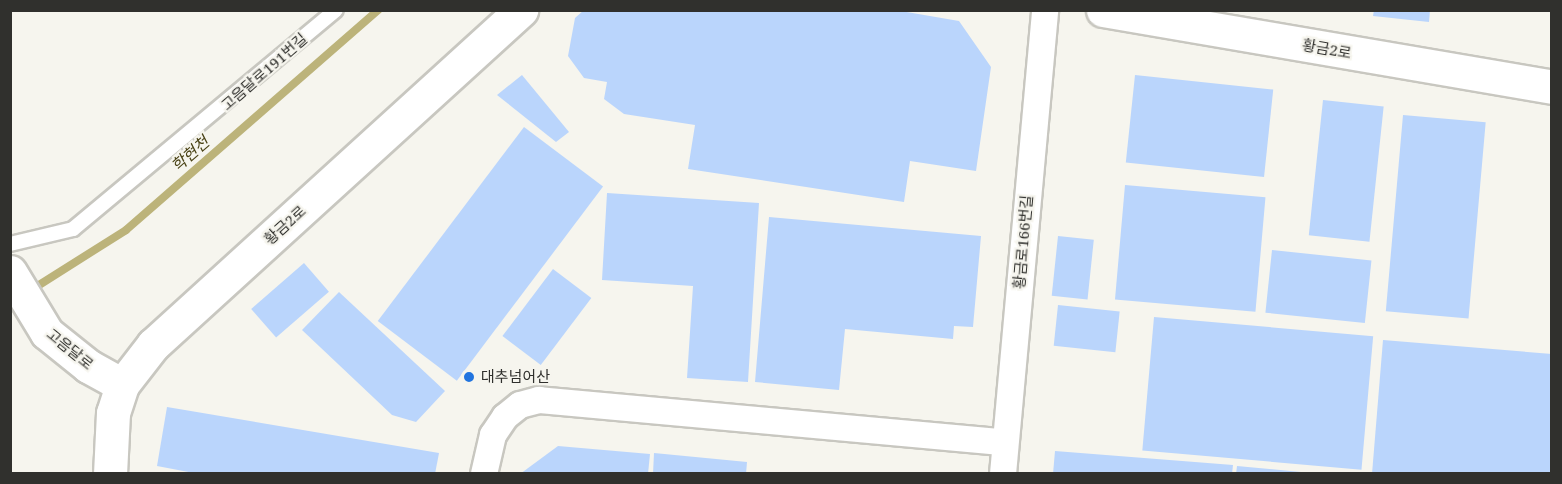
<!DOCTYPE html>
<html>
<head>
<meta charset="utf-8">
<style>
	body { margin:0 }
	#map { position:relative; width:1562px; height:484px; overflow:hidden; background:#f6f5ee; font-family:"Noto Serif","Noto Sans KR",serif }
	div>[style] { position:absolute }
	.stream>* { height:8px; margin:-4px; padding:0 4px; transform-origin:4px; border-radius:4px; background:#bcb37a }
	.building>* { inset:0; background:#bad5fc; transform-origin:0 0 }
	.roads { filter:drop-shadow(2px 0 #c8c7c0) drop-shadow(-2px 0 #c8c7c0) drop-shadow(0 2px #c8c7c0) drop-shadow(0 -2px #c8c7c0) }
	.service>* { height:14px; margin:-7px; padding:0 7px; transform-origin:7px; border-radius:7px; background:#fff }
	.minor>* { height:26px; margin:-13px; padding:0 13px; transform-origin:13px; border-radius:13px; background:#fff }
	.tertiary>* { height:33px; margin:-16.5px; padding:0 16.5px; transform-origin:16.5px; border-radius:16.5px; background:#fff }
	.dots>* { width:16px; height:16px; translate:-50% -50%; box-sizing:border-box; border:3px solid #f6f5ee; border-radius:50% }
	span { translate:-50% -50%; white-space:nowrap; text-align:center; line-height:1.15; -webkit-text-stroke:4.5px #f6f5ee; paint-order:stroke }
	.street-label { font-size:15px; color:#30302d }
	.poi-label { font-size:15px; color:#30302d }
	.left { translate:0 -50%; text-align:left }
	.water-label { font-size:16px; color:#494215; font-style:italic }
	.frame { position:absolute; inset:0; border:12px solid #30302d; pointer-events:none }
</style>
</head>
<body>
<div id="map">
	<div class="stream">
		<i style="left:28px;top:292px;width:116px;rotate:-32.3deg"></i>
		<i style="left:126px;top:230px;width:335px;rotate:-41.1deg"></i>
	</div>
	<div class="building">
		<i style="clip-path:polygon(584px 10px,895px 10px,959px 21px,991px 67px,976px 171px,910px 161px,904px 202px,688px 169px,695px 125px,624px 114px,604px 99px,607px 82px,584px 78px,568px 56px,575px 18px)"></i>
		<i style="clip-path:polygon(1374px 10px,1430px 10px,1429px 22px,1373px 16px)"></i>
		<i style="clip-path:polygon(522px 75px,569px 132px,556px 142px,497px 95px)"></i>
		<i style="left:1135px;top:75px;width:139px;height:88px;rotate:6deg"></i>
		<i style="left:1323px;top:100px;width:61px;height:136px;rotate:6deg"></i>
		<i style="left:1403px;top:115px;width:83px;height:197px;rotate:5deg"></i>
		<i style="left:524px;top:127px;width:99px;height:243px;rotate:37deg"></i>
		<i style="left:1125px;top:185px;width:141px;height:115px;rotate:5deg"></i>
		<i style="clip-path:polygon(607px 193px,759px 203px,748px 382px,687px 378px,693px 286px,602px 280px)"></i>
		<i style="clip-path:polygon(769px 217px,981px 236px,973px 327px,954px 326px,953px 339px,845px 329px,839px 390px,755px 382px)"></i>
		<i style="left:1058px;top:236px;width:36px;height:60px;rotate:6deg"></i>
		<i style="left:1272px;top:250px;width:100px;height:63px;rotate:6deg"></i>
		<i style="left:304px;top:263px;width:38px;height:70px;rotate:49deg"></i>
		<i style="left:553px;top:269px;width:48px;height:84px;rotate:37deg"></i>
		<i style="clip-path:polygon(339px 292px,445px 391px,416px 422px,392px 415px,302px 330px)"></i>
		<i style="left:1058px;top:305px;width:62px;height:41px;rotate:6deg"></i>
		<i style="left:1154px;top:317px;width:220px;height:134px;rotate:5deg"></i>
		<i style="clip-path:polygon(1383px 340px,1552px 354px,1552px 474px,1372px 474px)"></i>
		<i style="clip-path:polygon(167px 407px,439px 453px,435px 474px,199px 474px,157px 466px)"></i>
		<i style="clip-path:polygon(558px 446px,650px 454px,648px 474px,520px 474px)"></i>
		<i style="clip-path:polygon(1055px 451px,1233px 465px,1232px 474px,1053px 474px)"></i>
		<i style="clip-path:polygon(654px 453px,747px 462px,746px 474px,653px 474px)"></i>
		<i style="clip-path:polygon(1237px 466px,1301px 472px,1301px 474px,1236px 474px)"></i>
	</div>
	<div class="roads">
		<div class="service">
			<i style="left:10px;top:244px;width:65px;rotate:-13.4deg"></i>
			<i style="left:73px;top:229px;width:342px;rotate:-39.8deg"></i>
		</div>
		<div class="minor">
			<i style="left:484px;top:474px;width:40px;rotate:-77deg"></i>
			<i style="left:493px;top:435px;width:22px;rotate:-56deg"></i>
			<i style="left:505px;top:417px;width:19px;rotate:-39deg"></i>
			<i style="left:520px;top:405px;width:20px;rotate:-15deg"></i>
			<i style="left:539px;top:400px;width:468px;rotate:5.2deg"></i>
			<i style="left:1003px;top:474px;width:466px;rotate:-84.8deg"></i>
		</div>
		<div class="tertiary">
			<i style="left:1103px;top:10px;width:456px;rotate:9.7deg"></i>
			<i style="left:10px;top:272px;width:71px;rotate:58.8deg"></i>
			<i style="left:47px;top:333px;width:53px;rotate:38.8deg"></i>
			<i style="left:88px;top:366px;width:39px;rotate:29deg"></i>
			<i style="left:110px;top:474px;width:61px;rotate:-87.2deg"></i>
			<i style="left:113px;top:413px;width:29px;rotate:-72deg"></i>
			<i style="left:122px;top:385px;width:51px;rotate:-52.2deg"></i>
			<i style="left:153px;top:345px;width:498px;rotate:-42.3deg"></i>
		</div>
	</div>
	<div class="dots">
		<i style="left:469px;top:377px;background:#2174df"></i>
	</div>
	<div class="street-label">
		<span style="left:1327px;top:49px;rotate:10deg">황금2로</span>
		<span style="left:264px;top:72px;rotate:-41deg">고음달로191번길</span>
		<span style="left:285px;top:225px;rotate:-42deg">황금2로</span>
		<span style="left:1023px;top:242px;rotate:-85deg">황금로166번길</span>
		<span style="left:70px;top:349px;rotate:39deg">고음달로</span>
	</div>
	<div class="poi-label">
		<span class="left" style="left:481px;top:377px">대추넘어산</span>
	</div>
	<div class="water-label">
		<span style="left:190px;top:154px;rotate:-41deg">학현천</span>
	</div>
	<div class="frame"></div>
</div>
</body>
</html>
